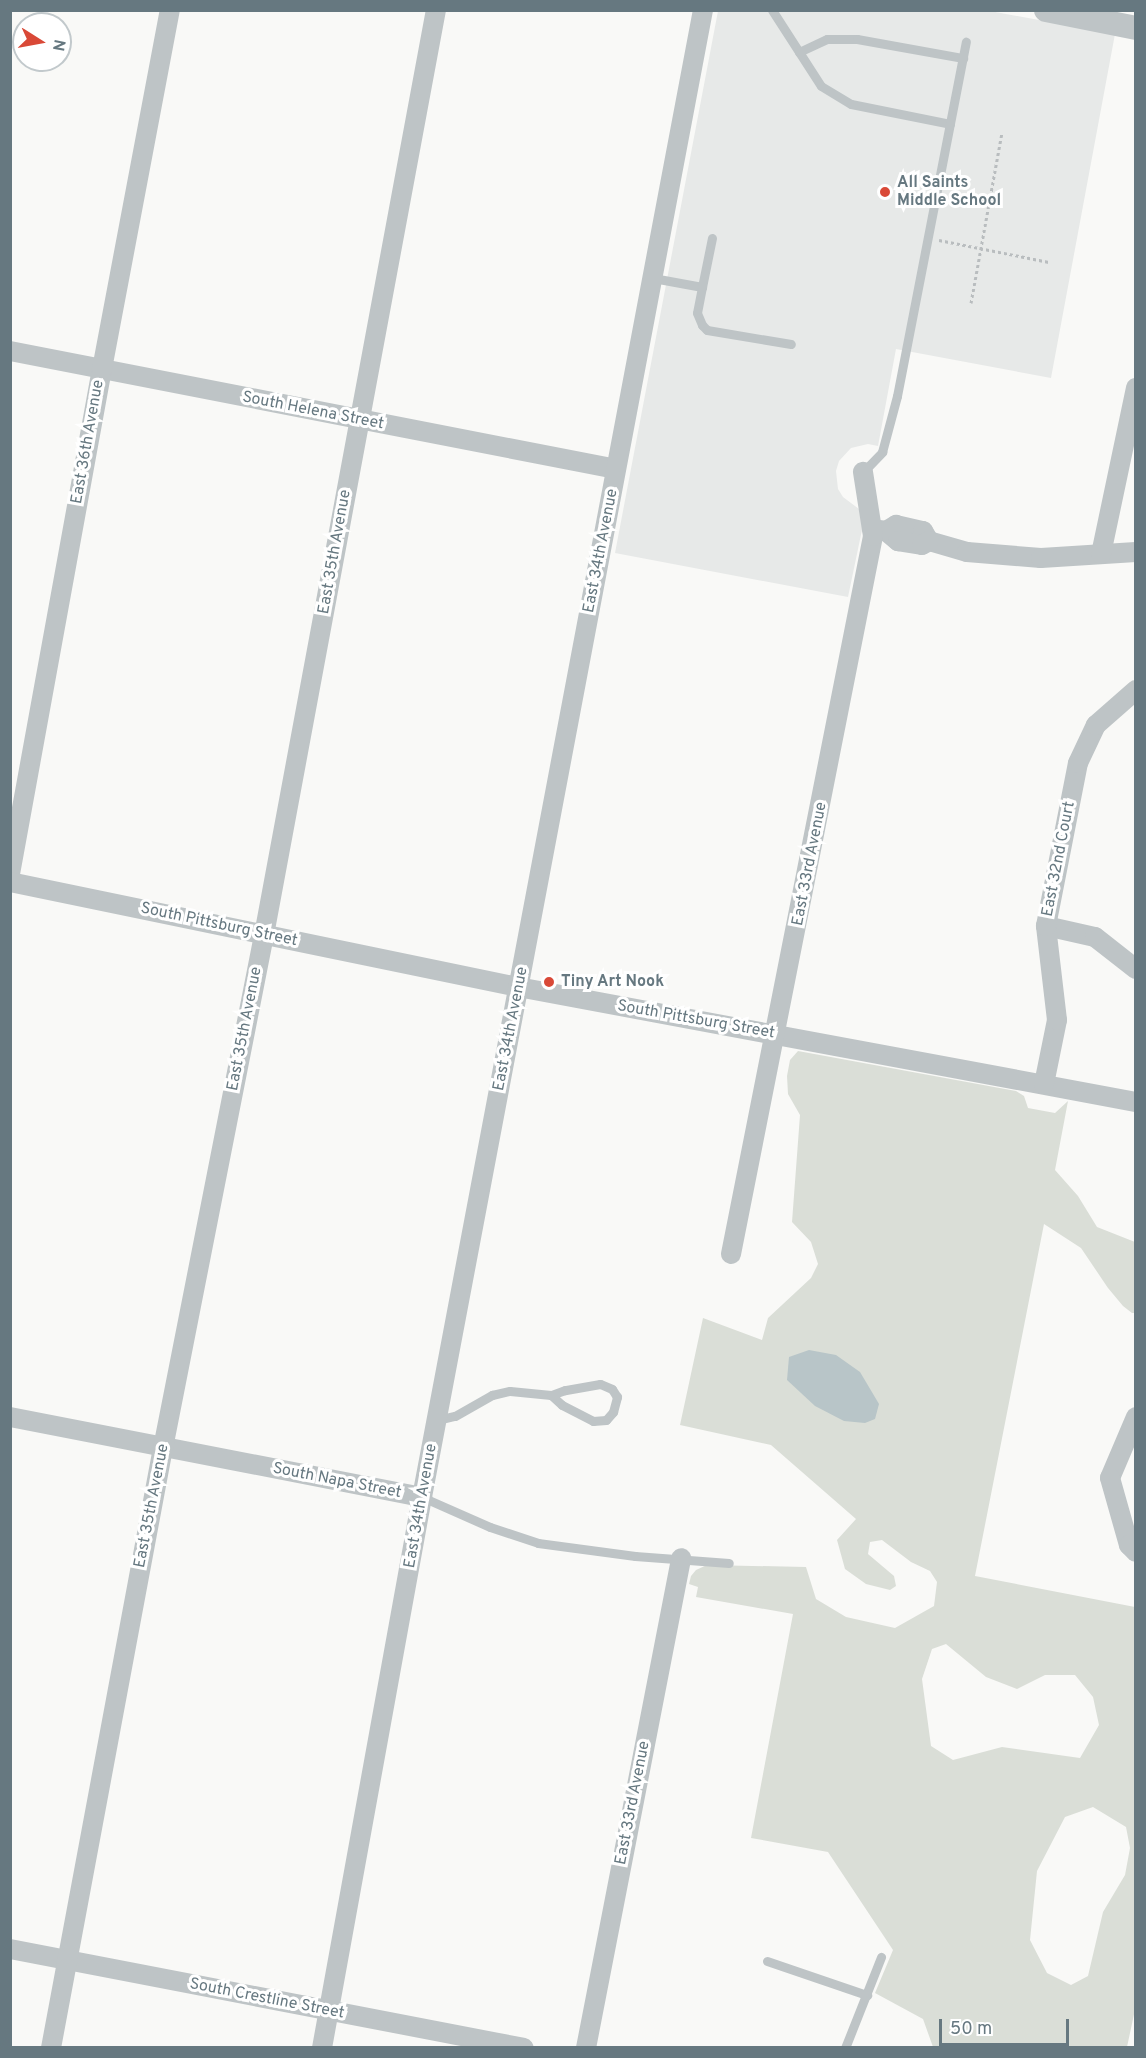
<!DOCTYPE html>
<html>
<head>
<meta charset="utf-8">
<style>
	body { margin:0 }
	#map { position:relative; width:1146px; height:2058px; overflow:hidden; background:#f9f9f7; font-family:Overpass,sans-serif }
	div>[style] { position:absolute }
	.built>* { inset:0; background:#e7e9e8 }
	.green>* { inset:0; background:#daded7 }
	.water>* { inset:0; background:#b8c5c8 }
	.path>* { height:3px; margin-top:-1.5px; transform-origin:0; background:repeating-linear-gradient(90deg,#b9bdbf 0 3px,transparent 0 6px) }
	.service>* { height:9px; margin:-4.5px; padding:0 4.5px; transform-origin:4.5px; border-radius:4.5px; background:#bec4c6 }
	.minor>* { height:20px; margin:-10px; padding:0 10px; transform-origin:10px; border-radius:10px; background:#bec4c6 }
	.tertiary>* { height:24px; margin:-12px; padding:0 12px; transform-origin:12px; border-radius:12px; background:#bec4c6 }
	.dots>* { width:16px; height:16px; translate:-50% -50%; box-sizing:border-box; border:3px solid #fff; border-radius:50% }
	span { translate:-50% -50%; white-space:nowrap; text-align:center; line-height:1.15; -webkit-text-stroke:6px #fff; paint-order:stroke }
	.poi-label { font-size:16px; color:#667880; font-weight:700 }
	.left { translate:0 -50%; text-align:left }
	.street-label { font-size:16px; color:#667880 }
	.frame { position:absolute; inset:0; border:12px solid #667880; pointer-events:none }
	.north { position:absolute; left:12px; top:12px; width:60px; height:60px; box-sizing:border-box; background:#fff; border:2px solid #c2c9cc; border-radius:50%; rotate:101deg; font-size:16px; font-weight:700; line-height:24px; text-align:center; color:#667880 }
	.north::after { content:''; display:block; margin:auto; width:21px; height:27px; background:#d94937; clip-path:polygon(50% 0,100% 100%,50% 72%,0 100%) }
	.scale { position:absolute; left:939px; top:2019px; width:130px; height:27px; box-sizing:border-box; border:3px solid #667880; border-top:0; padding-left:8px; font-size:18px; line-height:21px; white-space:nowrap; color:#667880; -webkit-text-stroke:4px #fff; paint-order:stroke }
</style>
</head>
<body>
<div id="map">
	<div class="built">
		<i style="clip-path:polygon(718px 11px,990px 11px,1115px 34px,1051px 378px,896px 349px,878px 446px,868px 444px,851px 448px,839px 461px,836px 471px,838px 489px,843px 497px,859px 509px,863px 525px,848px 597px,615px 553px)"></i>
	</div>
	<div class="green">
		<i style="clip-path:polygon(evenodd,798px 1051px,1016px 1091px,1024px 1096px,1028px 1108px,1055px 1113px,1068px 1101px,1055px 1170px,1078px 1196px,1097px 1227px,1135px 1242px,1135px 1313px,1132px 1313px,1123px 1306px,1108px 1288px,1081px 1248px,1044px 1224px,975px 1576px,1135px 1607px,1136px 2005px,1127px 2047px,933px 2047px,923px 2019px,875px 1993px,893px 1950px,828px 1852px,751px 1838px,793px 1614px,696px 1597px,698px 1587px,689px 1584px,691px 1576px,696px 1570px,707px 1565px,806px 1567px,816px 1599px,846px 1617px,895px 1628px,934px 1606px,937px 1582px,930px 1571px,911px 1562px,882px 1540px,870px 1542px,868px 1554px,894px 1576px,896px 1586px,890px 1590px,866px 1584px,845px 1569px,837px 1540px,856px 1519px,771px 1445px,680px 1425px,703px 1318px,762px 1340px,768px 1318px,811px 1278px,818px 1264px,811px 1242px,792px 1222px,800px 1115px,788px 1094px,787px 1076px,790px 1060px,798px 1051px,946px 1644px,986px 1677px,1017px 1689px,1045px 1675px,1075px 1675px,1093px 1697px,1099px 1725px,1080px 1758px,1002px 1747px,953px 1760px,931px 1746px,922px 1679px,932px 1649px,946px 1644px,798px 1051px,1093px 1807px,1126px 1827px,1130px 1848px,1125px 1875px,1103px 1912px,1088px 1976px,1071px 1985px,1047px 1973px,1030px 1940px,1037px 1871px,1065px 1817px,1093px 1807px)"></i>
	</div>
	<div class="water">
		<i style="clip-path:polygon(809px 1350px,836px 1355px,860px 1372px,879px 1404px,875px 1419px,865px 1423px,844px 1421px,815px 1406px,787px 1380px,789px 1357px)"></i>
	</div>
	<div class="path">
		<i style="left:939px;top:240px;width:112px;rotate:11.3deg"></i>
		<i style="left:971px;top:303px;width:173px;rotate:-79.7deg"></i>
	</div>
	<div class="service">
		<i style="left:772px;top:10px;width:90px;rotate:57.2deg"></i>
		<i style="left:821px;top:86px;width:35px;rotate:31deg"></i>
		<i style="left:851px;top:104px;width:101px;rotate:11.4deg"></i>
		<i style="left:799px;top:52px;width:31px;rotate:-25deg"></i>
		<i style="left:827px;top:39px;width:30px"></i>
		<i style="left:857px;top:39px;width:108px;rotate:10.2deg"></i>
		<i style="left:653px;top:278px;width:50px;rotate:10.4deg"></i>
		<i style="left:702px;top:287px;width:26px;rotate:101deg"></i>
		<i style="left:697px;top:313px;width:13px;rotate:67deg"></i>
		<i style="left:702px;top:325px;width:7px;rotate:45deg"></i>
		<i style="left:707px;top:330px;width:85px;rotate:9.5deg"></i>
		<i style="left:702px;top:287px;width:50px;rotate:-78.5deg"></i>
		<i style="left:863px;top:472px;width:28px;rotate:-46deg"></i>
		<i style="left:882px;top:452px;width:58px;rotate:-75deg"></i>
		<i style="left:897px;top:396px;width:361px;rotate:-79deg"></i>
		<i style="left:437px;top:1420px;width:18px;rotate:-13deg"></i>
		<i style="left:455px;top:1416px;width:43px;rotate:-29.6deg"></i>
		<i style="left:492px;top:1395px;width:18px;rotate:-13deg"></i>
		<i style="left:510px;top:1391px;width:41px;rotate:5.6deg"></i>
		<i style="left:551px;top:1395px;width:15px;rotate:42deg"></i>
		<i style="left:562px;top:1405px;width:35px;rotate:27deg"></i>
		<i style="left:593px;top:1421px;width:13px;rotate:-4deg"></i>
		<i style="left:606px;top:1420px;width:11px;rotate:-49deg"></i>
		<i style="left:613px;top:1412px;width:16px;rotate:-75deg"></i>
		<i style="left:617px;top:1397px;width:9px;rotate:-122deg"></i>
		<i style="left:612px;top:1389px;width:13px;rotate:-157deg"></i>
		<i style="left:600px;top:1384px;width:36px;rotate:170deg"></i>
		<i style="left:565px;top:1390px;width:15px;rotate:160deg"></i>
		<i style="left:422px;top:1497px;width:74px;rotate:23.8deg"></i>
		<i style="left:490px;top:1527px;width:51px;rotate:18.4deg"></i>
		<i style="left:538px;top:1543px;width:98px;rotate:7.6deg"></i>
		<i style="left:635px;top:1556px;width:94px;rotate:4.3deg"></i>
		<i style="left:767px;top:1961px;width:106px;rotate:18.8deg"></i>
		<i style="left:845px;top:2048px;width:98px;rotate:-68.4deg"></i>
	</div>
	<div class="minor">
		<i style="left:10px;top:351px;width:617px;rotate:11.02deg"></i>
		<i style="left:872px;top:529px;width:14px;rotate:8deg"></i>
		<i style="left:886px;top:531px;width:12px;rotate:-31deg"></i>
		<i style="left:896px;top:525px;width:28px;rotate:13deg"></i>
		<i style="left:923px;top:531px;width:12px;rotate:59deg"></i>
		<i style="left:929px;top:541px;width:40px;rotate:16deg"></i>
		<i style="left:967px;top:552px;width:74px;rotate:4.6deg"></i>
		<i style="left:1041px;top:558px;width:95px;rotate:-3.6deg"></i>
		<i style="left:886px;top:531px;width:16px;rotate:40deg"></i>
		<i style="left:898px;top:541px;width:24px;rotate:9deg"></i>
		<i style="left:922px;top:545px;width:8px;rotate:-30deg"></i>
		<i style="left:1101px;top:554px;width:170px;rotate:-78.1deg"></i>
		<i style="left:10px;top:874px;width:513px;rotate:-79.68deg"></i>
		<i style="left:102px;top:369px;width:365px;rotate:-79.3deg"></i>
		<i style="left:10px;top:882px;width:519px;rotate:11.68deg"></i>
		<i style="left:518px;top:987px;width:629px;rotate:10.54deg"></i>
		<i style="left:1046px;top:926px;width:50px;rotate:12.7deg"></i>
		<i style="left:1095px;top:937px;width:52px;rotate:38deg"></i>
		<i style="left:1044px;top:1084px;width:65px;rotate:-78.5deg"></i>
		<i style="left:1057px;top:1020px;width:95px;rotate:-96.7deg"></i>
		<i style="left:1046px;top:926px;width:166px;rotate:-78.9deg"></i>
		<i style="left:1078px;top:763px;width:42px;rotate:-64.7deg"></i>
		<i style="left:1096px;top:725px;width:53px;rotate:-41.2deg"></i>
		<i style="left:731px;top:1254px;width:732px;rotate:-78.81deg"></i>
		<i style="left:873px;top:536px;width:65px;rotate:-98.9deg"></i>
		<i style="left:10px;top:1417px;width:420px;rotate:11deg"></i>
		<i style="left:1136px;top:1417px;width:66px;rotate:113.1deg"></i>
		<i style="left:1110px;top:1478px;width:70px;rotate:74.2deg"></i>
		<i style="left:1129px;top:1545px;width:10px;rotate:45deg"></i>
		<i style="left:10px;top:1949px;width:523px;rotate:10.9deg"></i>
		<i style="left:51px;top:2048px;width:610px;rotate:-79.43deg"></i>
		<i style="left:163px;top:1448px;width:523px;rotate:-78.86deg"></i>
		<i style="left:264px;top:935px;width:941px;rotate:-79.47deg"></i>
		<i style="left:322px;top:2048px;width:560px;rotate:-79.71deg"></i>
		<i style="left:422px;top:1497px;width:1513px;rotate:-79.3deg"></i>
		<i style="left:586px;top:2048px;width:499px;rotate:-79deg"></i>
	</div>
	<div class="tertiary">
		<i style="left:1046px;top:10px;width:92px;rotate:11.3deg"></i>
	</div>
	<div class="dots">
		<i style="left:885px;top:192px;background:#d94937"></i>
		<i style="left:549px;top:982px;background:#d94937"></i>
	</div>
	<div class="poi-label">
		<span class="left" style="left:897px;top:192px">All Saints<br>Middle School</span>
		<span class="left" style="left:561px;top:982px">Tiny Art Nook</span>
	</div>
	<div class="street-label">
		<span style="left:313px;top:411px;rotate:11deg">South Helena Street</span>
		<span style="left:88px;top:442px;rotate:-80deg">East 36th Avenue</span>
		<span style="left:601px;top:551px;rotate:-79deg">East 34th Avenue</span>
		<span style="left:335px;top:552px;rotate:-80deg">East 35th Avenue</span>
		<span style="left:1059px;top:859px;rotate:-79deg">East 32nd Court</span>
		<span style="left:810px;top:864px;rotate:-79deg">East 33rd Avenue</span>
		<span style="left:219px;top:925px;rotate:12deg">South Pittsburg Street</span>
		<span style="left:696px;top:1020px;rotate:10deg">South Pittsburg Street</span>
		<span style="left:245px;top:1029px;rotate:-79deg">East 35th Avenue</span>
		<span style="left:511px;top:1029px;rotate:-79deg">East 34th Avenue</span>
		<span style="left:337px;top:1481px;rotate:11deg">South Napa Street</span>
		<span style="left:152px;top:1506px;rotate:-79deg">East 35th Avenue</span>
		<span style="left:421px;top:1506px;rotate:-80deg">East 34th Avenue</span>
		<span style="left:633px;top:1803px;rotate:-79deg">East 33rd Avenue</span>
		<span style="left:267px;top:1999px;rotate:11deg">South Crestline Street</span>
	</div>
	<div class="frame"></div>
	<div class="north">N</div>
	<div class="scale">50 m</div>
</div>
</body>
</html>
